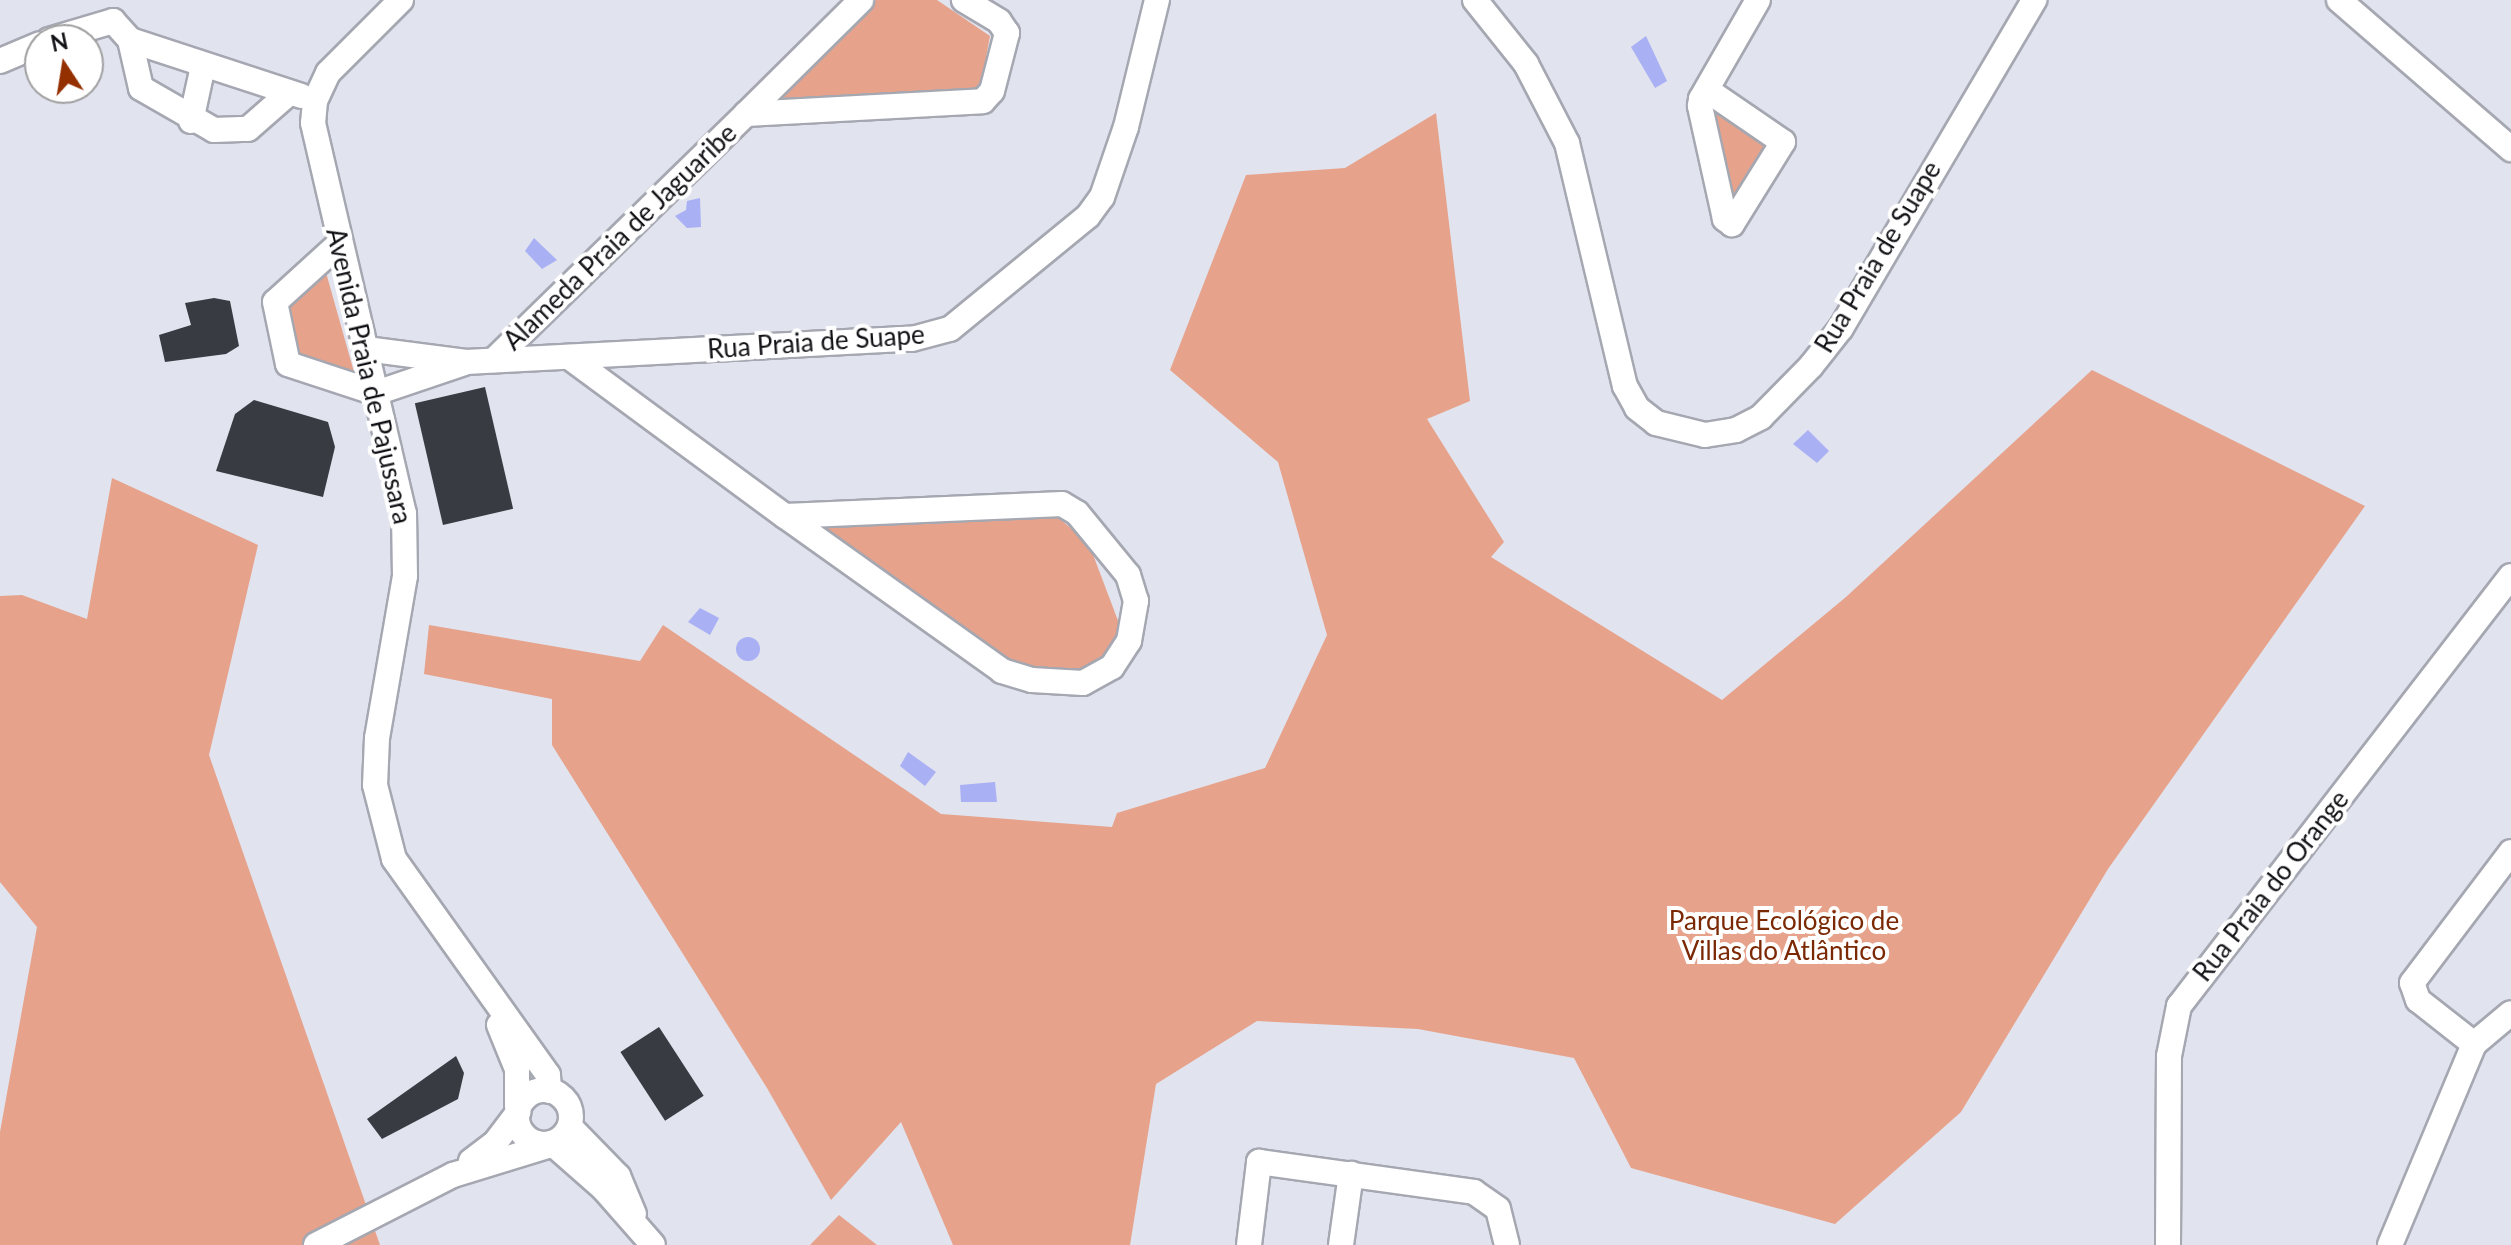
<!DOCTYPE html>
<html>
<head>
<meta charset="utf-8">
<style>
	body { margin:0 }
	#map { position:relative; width:2511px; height:1245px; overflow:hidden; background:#e1e3ee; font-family:Lato,sans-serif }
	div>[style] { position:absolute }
	.green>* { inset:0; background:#e6a28a }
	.water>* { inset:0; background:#a9b0f4 }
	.round { border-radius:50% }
	.building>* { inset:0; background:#393b43; transform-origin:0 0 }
	.roads { filter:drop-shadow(2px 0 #a5a7b1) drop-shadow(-2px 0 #a5a7b1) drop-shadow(0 2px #a5a7b1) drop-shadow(0 -2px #a5a7b1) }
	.minor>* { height:24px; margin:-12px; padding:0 12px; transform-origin:12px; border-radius:12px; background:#fff }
	.minor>.ring { margin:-12px; padding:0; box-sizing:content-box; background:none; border:24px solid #fff; border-radius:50% }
	span { translate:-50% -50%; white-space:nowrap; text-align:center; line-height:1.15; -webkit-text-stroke:8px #fff; paint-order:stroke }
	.street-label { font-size:26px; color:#111115 }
	.park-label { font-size:26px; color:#7b2904 }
	.north { position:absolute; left:24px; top:24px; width:80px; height:80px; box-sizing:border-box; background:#fff; border:2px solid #a0a0a1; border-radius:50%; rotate:348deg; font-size:22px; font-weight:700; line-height:32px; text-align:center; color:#111115 }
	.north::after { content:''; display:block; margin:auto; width:28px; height:36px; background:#943000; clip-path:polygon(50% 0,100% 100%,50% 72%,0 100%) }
</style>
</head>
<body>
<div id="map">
	<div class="green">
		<i style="clip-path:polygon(876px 0,937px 0,990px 36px,980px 90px,769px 103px)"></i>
		<i style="clip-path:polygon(1707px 107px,1772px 147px,1730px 214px)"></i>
		<i style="clip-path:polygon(1436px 113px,1470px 401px,1427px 419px,1504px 542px,1491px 557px,1722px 700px,1846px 597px,2092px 370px,2365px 506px,2108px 869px,1961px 1112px,1835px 1224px,1631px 1168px,1574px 1058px,1418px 1029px,1257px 1021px,1156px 1084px,1130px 1245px,953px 1245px,901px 1122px,831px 1200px,767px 1088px,552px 745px,552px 699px,424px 674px,429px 625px,640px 661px,663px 625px,941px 814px,1112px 827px,1117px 813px,1265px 768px,1327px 635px,1278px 462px,1170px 370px,1246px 175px,1345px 168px)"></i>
		<i style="clip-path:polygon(325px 269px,354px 372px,295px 355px,283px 310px)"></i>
		<i style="clip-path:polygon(112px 478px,258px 545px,209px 755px,380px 1245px,0 1245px,0 1132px,37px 927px,0 882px,0 596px,22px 595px,87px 619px)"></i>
		<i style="clip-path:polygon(1052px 512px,1089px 544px,1120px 626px,1112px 657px,1087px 675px,1037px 674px,1003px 663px,805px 523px)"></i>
		<i style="clip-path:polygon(839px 1215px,877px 1245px,810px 1245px)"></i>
	</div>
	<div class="water">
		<i style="clip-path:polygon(1646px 36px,1667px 81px,1655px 88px,1631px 47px)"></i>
		<i style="clip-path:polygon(700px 198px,701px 227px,687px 228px,675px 216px,686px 210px,687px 201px)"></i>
		<i style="clip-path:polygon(534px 238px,557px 260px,542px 269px,525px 251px)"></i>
		<i style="clip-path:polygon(1808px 430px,1829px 451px,1817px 463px,1793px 444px)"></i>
		<i style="clip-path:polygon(700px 608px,719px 618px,710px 635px,688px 622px)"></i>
		<i class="round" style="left:736px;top:637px;width:24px;height:24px"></i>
		<i style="clip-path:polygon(908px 752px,936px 772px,925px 786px,900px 766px)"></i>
		<i style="clip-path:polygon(995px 782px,997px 802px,961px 802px,960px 785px)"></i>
	</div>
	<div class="building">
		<i style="clip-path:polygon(214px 298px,230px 301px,239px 346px,226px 354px,165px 362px,159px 335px,191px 325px,185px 303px)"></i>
		<i style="left:485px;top:387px;width:125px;height:72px;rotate:77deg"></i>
		<i style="clip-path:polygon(254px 400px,328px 422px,335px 447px,323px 497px,216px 471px,235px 414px)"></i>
		<i style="left:659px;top:1027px;width:82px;height:46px;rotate:57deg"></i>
		<i style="clip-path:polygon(456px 1056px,464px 1073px,458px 1099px,382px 1139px,367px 1119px)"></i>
	</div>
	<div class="roads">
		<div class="minor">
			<i style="left:401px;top:0;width:103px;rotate:135deg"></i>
			<i style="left:328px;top:73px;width:31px;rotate:115deg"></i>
			<i style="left:315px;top:101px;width:22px;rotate:95deg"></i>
			<i style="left:313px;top:123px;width:400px;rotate:76.9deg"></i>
			<i style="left:404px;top:513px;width:63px;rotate:89.1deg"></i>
			<i style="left:405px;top:576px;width:164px;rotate:99.8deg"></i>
			<i style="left:377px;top:738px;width:47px;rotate:92.4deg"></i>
			<i style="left:375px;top:785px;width:76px;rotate:75.6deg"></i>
			<i style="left:394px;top:859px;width:265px;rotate:54.5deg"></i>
			<i style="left:548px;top:1075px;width:16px;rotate:86deg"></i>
			<i style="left:1475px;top:0;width:82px;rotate:51.4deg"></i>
			<i style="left:1526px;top:64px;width:89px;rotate:62.6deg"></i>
			<i style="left:1567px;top:143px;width:250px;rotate:76.6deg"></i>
			<i style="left:1625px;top:386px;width:25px;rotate:61deg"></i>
			<i style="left:1637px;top:408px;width:24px;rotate:38deg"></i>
			<i style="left:1656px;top:423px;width:50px;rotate:13.8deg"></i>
			<i style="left:1705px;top:435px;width:31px;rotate:-9deg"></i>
			<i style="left:1736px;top:430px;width:28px;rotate:-27deg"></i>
			<i style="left:1761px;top:417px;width:71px;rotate:-45.6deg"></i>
			<i style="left:1811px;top:366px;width:48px;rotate:-51.7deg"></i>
			<i style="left:1841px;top:328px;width:381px;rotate:-59.5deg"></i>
			<i style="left:2339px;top:0;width:228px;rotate:40.9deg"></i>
			<i style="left:113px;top:21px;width:25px;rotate:48deg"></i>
			<i style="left:130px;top:40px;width:180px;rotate:18.1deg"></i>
			<i style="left:49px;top:40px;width:67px;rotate:-16.5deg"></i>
			<i style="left:130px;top:40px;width:49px;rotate:77.1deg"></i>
			<i style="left:141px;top:88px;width:84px;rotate:29.9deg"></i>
			<i style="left:214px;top:130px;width:34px;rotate:-2deg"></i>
			<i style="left:248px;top:129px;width:55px;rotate:-41.3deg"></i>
			<i style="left:0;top:61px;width:43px;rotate:-23deg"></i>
			<i style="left:1707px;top:90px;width:92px;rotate:34.4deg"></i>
			<i style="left:1783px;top:142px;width:97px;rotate:121.9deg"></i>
			<i style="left:1732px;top:224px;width:9px;rotate:-144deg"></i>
			<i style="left:1725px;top:219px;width:116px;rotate:-102.5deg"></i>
			<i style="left:1700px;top:106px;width:7px;rotate:-82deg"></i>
			<i style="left:1701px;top:99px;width:114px;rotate:-60.1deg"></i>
			<i style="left:746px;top:114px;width:162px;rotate:-44.7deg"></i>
			<i style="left:191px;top:121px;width:56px;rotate:-77.7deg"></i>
			<i style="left:339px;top:244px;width:86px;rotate:137.8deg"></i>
			<i style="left:275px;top:302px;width:63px;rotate:78.2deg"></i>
			<i style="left:288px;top:364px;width:93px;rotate:18.2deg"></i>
			<i style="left:376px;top:393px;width:93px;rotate:-18.8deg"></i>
			<i style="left:366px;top:349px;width:101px;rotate:7.4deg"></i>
			<i style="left:466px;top:362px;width:447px;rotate:-3deg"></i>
			<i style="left:912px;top:339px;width:39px;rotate:-15deg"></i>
			<i style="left:950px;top:329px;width:178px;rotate:-39.3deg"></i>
			<i style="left:1088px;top:216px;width:24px;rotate:-54deg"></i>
			<i style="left:1102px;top:197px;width:74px;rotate:-71.1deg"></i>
			<i style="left:1126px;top:127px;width:131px;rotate:-76.3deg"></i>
			<i style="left:569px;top:357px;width:268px;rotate:36.4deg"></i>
			<i style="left:785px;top:516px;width:267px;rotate:35.5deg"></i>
			<i style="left:1002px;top:671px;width:31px;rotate:17deg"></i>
			<i style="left:1032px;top:680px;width:51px;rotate:3.4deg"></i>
			<i style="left:1083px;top:683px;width:33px;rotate:-29deg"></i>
			<i style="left:1112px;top:667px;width:31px;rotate:-57deg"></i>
			<i style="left:1129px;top:641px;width:41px;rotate:-80.1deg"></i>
			<i style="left:1136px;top:601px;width:27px;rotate:-107deg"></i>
			<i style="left:1128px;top:575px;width:80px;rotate:-129.4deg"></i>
			<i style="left:1077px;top:513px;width:17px;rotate:-149deg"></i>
			<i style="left:1062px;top:504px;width:277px;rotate:177.5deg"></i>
			<i style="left:494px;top:360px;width:352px;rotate:-44.3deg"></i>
			<i style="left:746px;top:114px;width:237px;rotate:-3.1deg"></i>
			<i style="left:983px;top:101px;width:13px;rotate:-48deg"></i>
			<i style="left:992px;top:91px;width:60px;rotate:-75.5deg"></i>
			<i style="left:1007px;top:33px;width:14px;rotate:-124deg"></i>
			<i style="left:999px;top:21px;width:41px;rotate:-149deg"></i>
			<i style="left:499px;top:1025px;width:48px;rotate:67.8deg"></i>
			<i style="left:517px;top:1069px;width:37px;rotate:90deg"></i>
			<i style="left:2474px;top:1044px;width:71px;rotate:-141.8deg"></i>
			<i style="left:2418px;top:1000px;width:18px;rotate:-109deg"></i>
			<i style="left:2412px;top:983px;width:164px;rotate:-52.9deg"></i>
			<i class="ring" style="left:517px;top:1090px;width:30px;height:30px"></i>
			<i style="left:570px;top:1127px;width:69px;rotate:45.6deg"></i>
			<i style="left:618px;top:1176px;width:41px;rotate:67.2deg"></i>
			<i style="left:554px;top:1145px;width:67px;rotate:41.3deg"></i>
			<i style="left:604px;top:1189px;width:74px;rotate:48.8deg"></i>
			<i style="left:471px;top:1161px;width:30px;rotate:-37deg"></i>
			<i style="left:495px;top:1143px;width:39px;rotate:-53deg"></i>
			<i style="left:316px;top:1245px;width:154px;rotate:-27.1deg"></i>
			<i style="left:453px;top:1175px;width:98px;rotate:-17.1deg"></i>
			<i style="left:1249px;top:1245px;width:84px;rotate:-83.1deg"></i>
			<i style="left:1259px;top:1162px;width:217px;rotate:7.9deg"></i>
			<i style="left:1474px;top:1192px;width:29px;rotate:35deg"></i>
			<i style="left:1498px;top:1209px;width:37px;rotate:76deg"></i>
			<i style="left:1341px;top:1245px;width:72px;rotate:-82deg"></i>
			<i style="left:2168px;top:1245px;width:189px;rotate:-89.7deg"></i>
			<i style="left:2169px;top:1056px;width:51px;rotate:-78.7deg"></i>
			<i style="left:2179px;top:1006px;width:543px;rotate:-52.33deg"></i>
			<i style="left:2390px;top:1245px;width:218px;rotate:-67.3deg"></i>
			<i style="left:2474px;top:1044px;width:48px;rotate:-40deg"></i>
		</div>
	</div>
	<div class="street-label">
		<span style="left:620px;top:237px;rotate:-44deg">Alameda Praia de Jaguaribe</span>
		<span style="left:1878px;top:257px;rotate:-59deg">Rua Praia de Suape</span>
		<span style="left:816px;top:342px;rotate:-4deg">Rua Praia de Suape</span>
		<span style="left:369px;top:376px;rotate:77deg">Avenida Praia de Pajussara</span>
		<span style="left:2271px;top:886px;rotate:-52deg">Rua Praia do Orange</span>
	</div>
	<div class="park-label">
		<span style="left:1784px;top:936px">Parque Ecológico de<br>Villas do Atlântico</span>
	</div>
	<div class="north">N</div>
</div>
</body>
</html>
